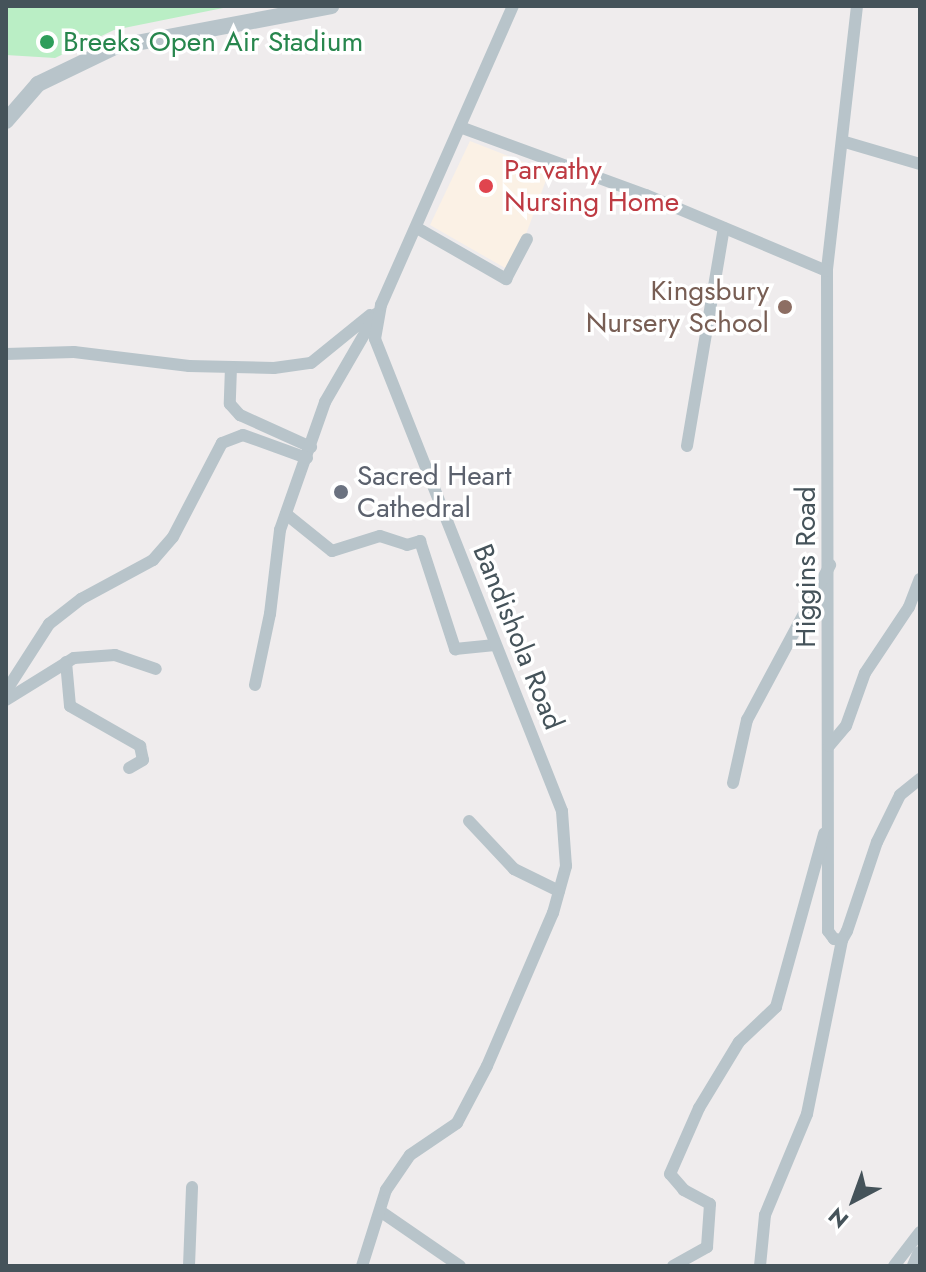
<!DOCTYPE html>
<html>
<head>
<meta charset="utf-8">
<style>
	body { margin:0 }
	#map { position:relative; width:926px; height:1272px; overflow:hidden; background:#efeced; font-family:Jost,sans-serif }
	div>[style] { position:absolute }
	.commercial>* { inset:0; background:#fbf1e5 }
	.green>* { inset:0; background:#baeec5 }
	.minor>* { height:12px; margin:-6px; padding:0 6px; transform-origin:6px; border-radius:6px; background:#b8c4ca }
	.tertiary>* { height:16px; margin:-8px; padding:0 8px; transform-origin:8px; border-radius:8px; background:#b8c4ca }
	.dots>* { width:22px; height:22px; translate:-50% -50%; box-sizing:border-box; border:4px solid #fff; border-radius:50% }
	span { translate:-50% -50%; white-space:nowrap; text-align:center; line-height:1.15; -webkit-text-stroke:7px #fff; paint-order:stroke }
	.leisure-label { font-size:28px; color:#27864d }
	.left { translate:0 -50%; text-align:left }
	.health-label { font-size:28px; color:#be3a42 }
	.education-label { font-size:28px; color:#785e54 }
	.right { translate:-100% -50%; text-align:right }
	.worship-label { font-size:28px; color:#5b616d }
	.street-label { font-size:28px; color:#45535a }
	.frame { position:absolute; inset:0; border:8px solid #45535a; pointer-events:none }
	.north { position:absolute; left:814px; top:1160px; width:80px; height:80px; -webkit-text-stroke:6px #fff; paint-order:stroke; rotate:221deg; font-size:22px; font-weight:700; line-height:32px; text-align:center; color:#45535a }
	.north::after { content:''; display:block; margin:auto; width:28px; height:36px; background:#45535a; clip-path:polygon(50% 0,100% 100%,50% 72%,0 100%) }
</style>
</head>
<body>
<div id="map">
	<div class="commercial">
		<i style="clip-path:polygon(470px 141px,549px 172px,512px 272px,430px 225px)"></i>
	</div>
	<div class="green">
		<i style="clip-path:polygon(6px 6px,233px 6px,114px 30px,55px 58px,6px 55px)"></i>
	</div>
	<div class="minor">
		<i style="left:857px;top:6px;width:267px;rotate:96.5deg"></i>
		<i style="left:827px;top:271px;width:660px;rotate:89.91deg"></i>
		<i style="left:828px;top:931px;width:10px;rotate:53deg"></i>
		<i style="left:834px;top:939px;width:8px;rotate:7deg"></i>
		<i style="left:842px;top:940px;width:10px;rotate:-61deg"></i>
		<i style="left:847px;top:931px;width:94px;rotate:-71.4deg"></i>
		<i style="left:877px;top:842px;width:52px;rotate:-63.9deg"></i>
		<i style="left:900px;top:795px;width:26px;rotate:-39deg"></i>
		<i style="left:460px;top:127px;width:198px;rotate:20.1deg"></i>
		<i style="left:646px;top:195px;width:196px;rotate:22.8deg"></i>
		<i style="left:845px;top:142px;width:78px;rotate:16.3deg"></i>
		<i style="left:417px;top:228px;width:103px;rotate:29.8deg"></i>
		<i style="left:506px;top:279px;width:45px;rotate:-62.3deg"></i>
		<i style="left:6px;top:354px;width:68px;rotate:-1.7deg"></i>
		<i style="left:74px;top:352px;width:116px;rotate:6.9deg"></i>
		<i style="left:189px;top:366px;width:85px;rotate:1.3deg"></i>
		<i style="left:274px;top:368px;width:37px;rotate:-8deg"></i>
		<i style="left:311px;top:363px;width:76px;rotate:-39.1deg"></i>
		<i style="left:231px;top:367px;width:37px;rotate:92deg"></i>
		<i style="left:230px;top:404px;width:15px;rotate:48deg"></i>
		<i style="left:240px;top:415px;width:78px;rotate:24.3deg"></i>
		<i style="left:687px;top:446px;width:221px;rotate:-80.4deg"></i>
		<i style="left:286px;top:514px;width:59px;rotate:38.8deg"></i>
		<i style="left:332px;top:551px;width:50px;rotate:-17.4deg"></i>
		<i style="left:380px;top:536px;width:28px;rotate:18deg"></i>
		<i style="left:407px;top:545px;width:14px;rotate:-17deg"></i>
		<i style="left:420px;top:541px;width:114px;rotate:72deg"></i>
		<i style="left:455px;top:649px;width:40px;rotate:-5.7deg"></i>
		<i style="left:66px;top:662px;width:44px;rotate:84.8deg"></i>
		<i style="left:70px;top:706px;width:81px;rotate:29.7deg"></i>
		<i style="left:140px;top:746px;width:14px;rotate:78deg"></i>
		<i style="left:143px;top:760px;width:16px;rotate:150deg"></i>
		<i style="left:255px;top:685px;width:73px;rotate:-78.1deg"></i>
		<i style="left:270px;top:614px;width:85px;rotate:-83.2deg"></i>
		<i style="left:280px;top:530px;width:136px;rotate:-70.6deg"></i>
		<i style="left:325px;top:402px;width:102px;rotate:-59.9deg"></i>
		<i style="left:6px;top:691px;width:80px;rotate:-57.3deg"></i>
		<i style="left:49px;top:624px;width:41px;rotate:-38deg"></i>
		<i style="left:81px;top:599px;width:82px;rotate:-28.4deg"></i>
		<i style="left:153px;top:560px;width:30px;rotate:-49deg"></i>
		<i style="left:173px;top:537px;width:106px;rotate:-62.5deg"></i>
		<i style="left:222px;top:443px;width:22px;rotate:-21deg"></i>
		<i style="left:243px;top:435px;width:68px;rotate:19.8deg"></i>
		<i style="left:6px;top:700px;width:80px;rotate:-31.7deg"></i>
		<i style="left:74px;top:658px;width:41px;rotate:-4.2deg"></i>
		<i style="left:115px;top:655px;width:43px;rotate:18.9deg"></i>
		<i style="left:829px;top:746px;width:26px;rotate:-50deg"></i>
		<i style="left:846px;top:726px;width:56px;rotate:-70.3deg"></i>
		<i style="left:865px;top:673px;width:79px;rotate:-56.3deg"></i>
		<i style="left:909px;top:607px;width:30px;rotate:-69deg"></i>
		<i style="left:733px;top:783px;width:65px;rotate:-77.5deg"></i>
		<i style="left:747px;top:720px;width:176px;rotate:-61.8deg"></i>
		<i style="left:469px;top:821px;width:66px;rotate:46.8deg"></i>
		<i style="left:514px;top:869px;width:50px;rotate:26.1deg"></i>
		<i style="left:380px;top:1211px;width:97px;rotate:34.5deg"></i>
		<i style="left:189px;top:1266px;width:79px;rotate:-87.8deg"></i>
		<i style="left:362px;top:1266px;width:80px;rotate:-72.5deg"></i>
		<i style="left:386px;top:1190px;width:42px;rotate:-55.6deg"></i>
		<i style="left:410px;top:1155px;width:57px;rotate:-34.2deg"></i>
		<i style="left:457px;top:1123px;width:64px;rotate:-62.2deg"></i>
		<i style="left:487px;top:1066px;width:167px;rotate:-66.7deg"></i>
		<i style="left:553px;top:913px;width:49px;rotate:-74.5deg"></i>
		<i style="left:566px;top:866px;width:55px;rotate:-94.2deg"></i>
		<i style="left:562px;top:811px;width:508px;rotate:-111.61deg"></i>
		<i style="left:375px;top:339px;width:35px;rotate:-80deg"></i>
		<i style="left:381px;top:305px;width:327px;rotate:-66.2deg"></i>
		<i style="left:673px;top:1266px;width:39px;rotate:-29deg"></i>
		<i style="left:707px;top:1247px;width:43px;rotate:-86deg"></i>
		<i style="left:710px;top:1204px;width:30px;rotate:-152deg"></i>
		<i style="left:684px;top:1190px;width:21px;rotate:-131deg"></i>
		<i style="left:670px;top:1174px;width:72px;rotate:-66.3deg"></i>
		<i style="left:699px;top:1108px;width:77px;rotate:-58.8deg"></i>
		<i style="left:739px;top:1042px;width:51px;rotate:-43.4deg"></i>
		<i style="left:776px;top:1007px;width:180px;rotate:-74.5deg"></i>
		<i style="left:760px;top:1266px;width:51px;rotate:-84.4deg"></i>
		<i style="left:765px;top:1215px;width:109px;rotate:-67.4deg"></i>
		<i style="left:807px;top:1114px;width:177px;rotate:-78.6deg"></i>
		<i style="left:894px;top:1266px;width:43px;rotate:-52.6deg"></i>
	</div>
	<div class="tertiary">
		<i style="left:6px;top:121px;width:49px;rotate:-49.1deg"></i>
		<i style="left:38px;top:84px;width:85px;rotate:-25.7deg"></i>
		<i style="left:115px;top:47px;width:220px;rotate:-10.7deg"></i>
		<i style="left:915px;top:1266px;width:13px;rotate:-67deg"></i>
	</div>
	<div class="dots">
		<i style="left:47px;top:42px;background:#2e9e5b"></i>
		<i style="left:486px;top:186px;background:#e0444e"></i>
		<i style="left:785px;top:307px;background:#8d6e63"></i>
		<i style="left:341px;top:492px;background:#6b7280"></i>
	</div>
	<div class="leisure-label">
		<span class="left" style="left:63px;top:42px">Breeks Open Air Stadium</span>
	</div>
	<div class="health-label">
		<span class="left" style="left:504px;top:186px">Parvathy<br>Nursing Home</span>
	</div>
	<div class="education-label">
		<span class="right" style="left:769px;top:307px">Kingsbury<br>Nursery School</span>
	</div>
	<div class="worship-label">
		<span class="left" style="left:357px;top:492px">Sacred Heart<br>Cathedral</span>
	</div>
	<div class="street-label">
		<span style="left:806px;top:567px;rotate:-90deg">Higgins Road</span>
		<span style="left:518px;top:637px;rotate:68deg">Bandishola Road</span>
	</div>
	<div class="frame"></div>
	<div class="north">N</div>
</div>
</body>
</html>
